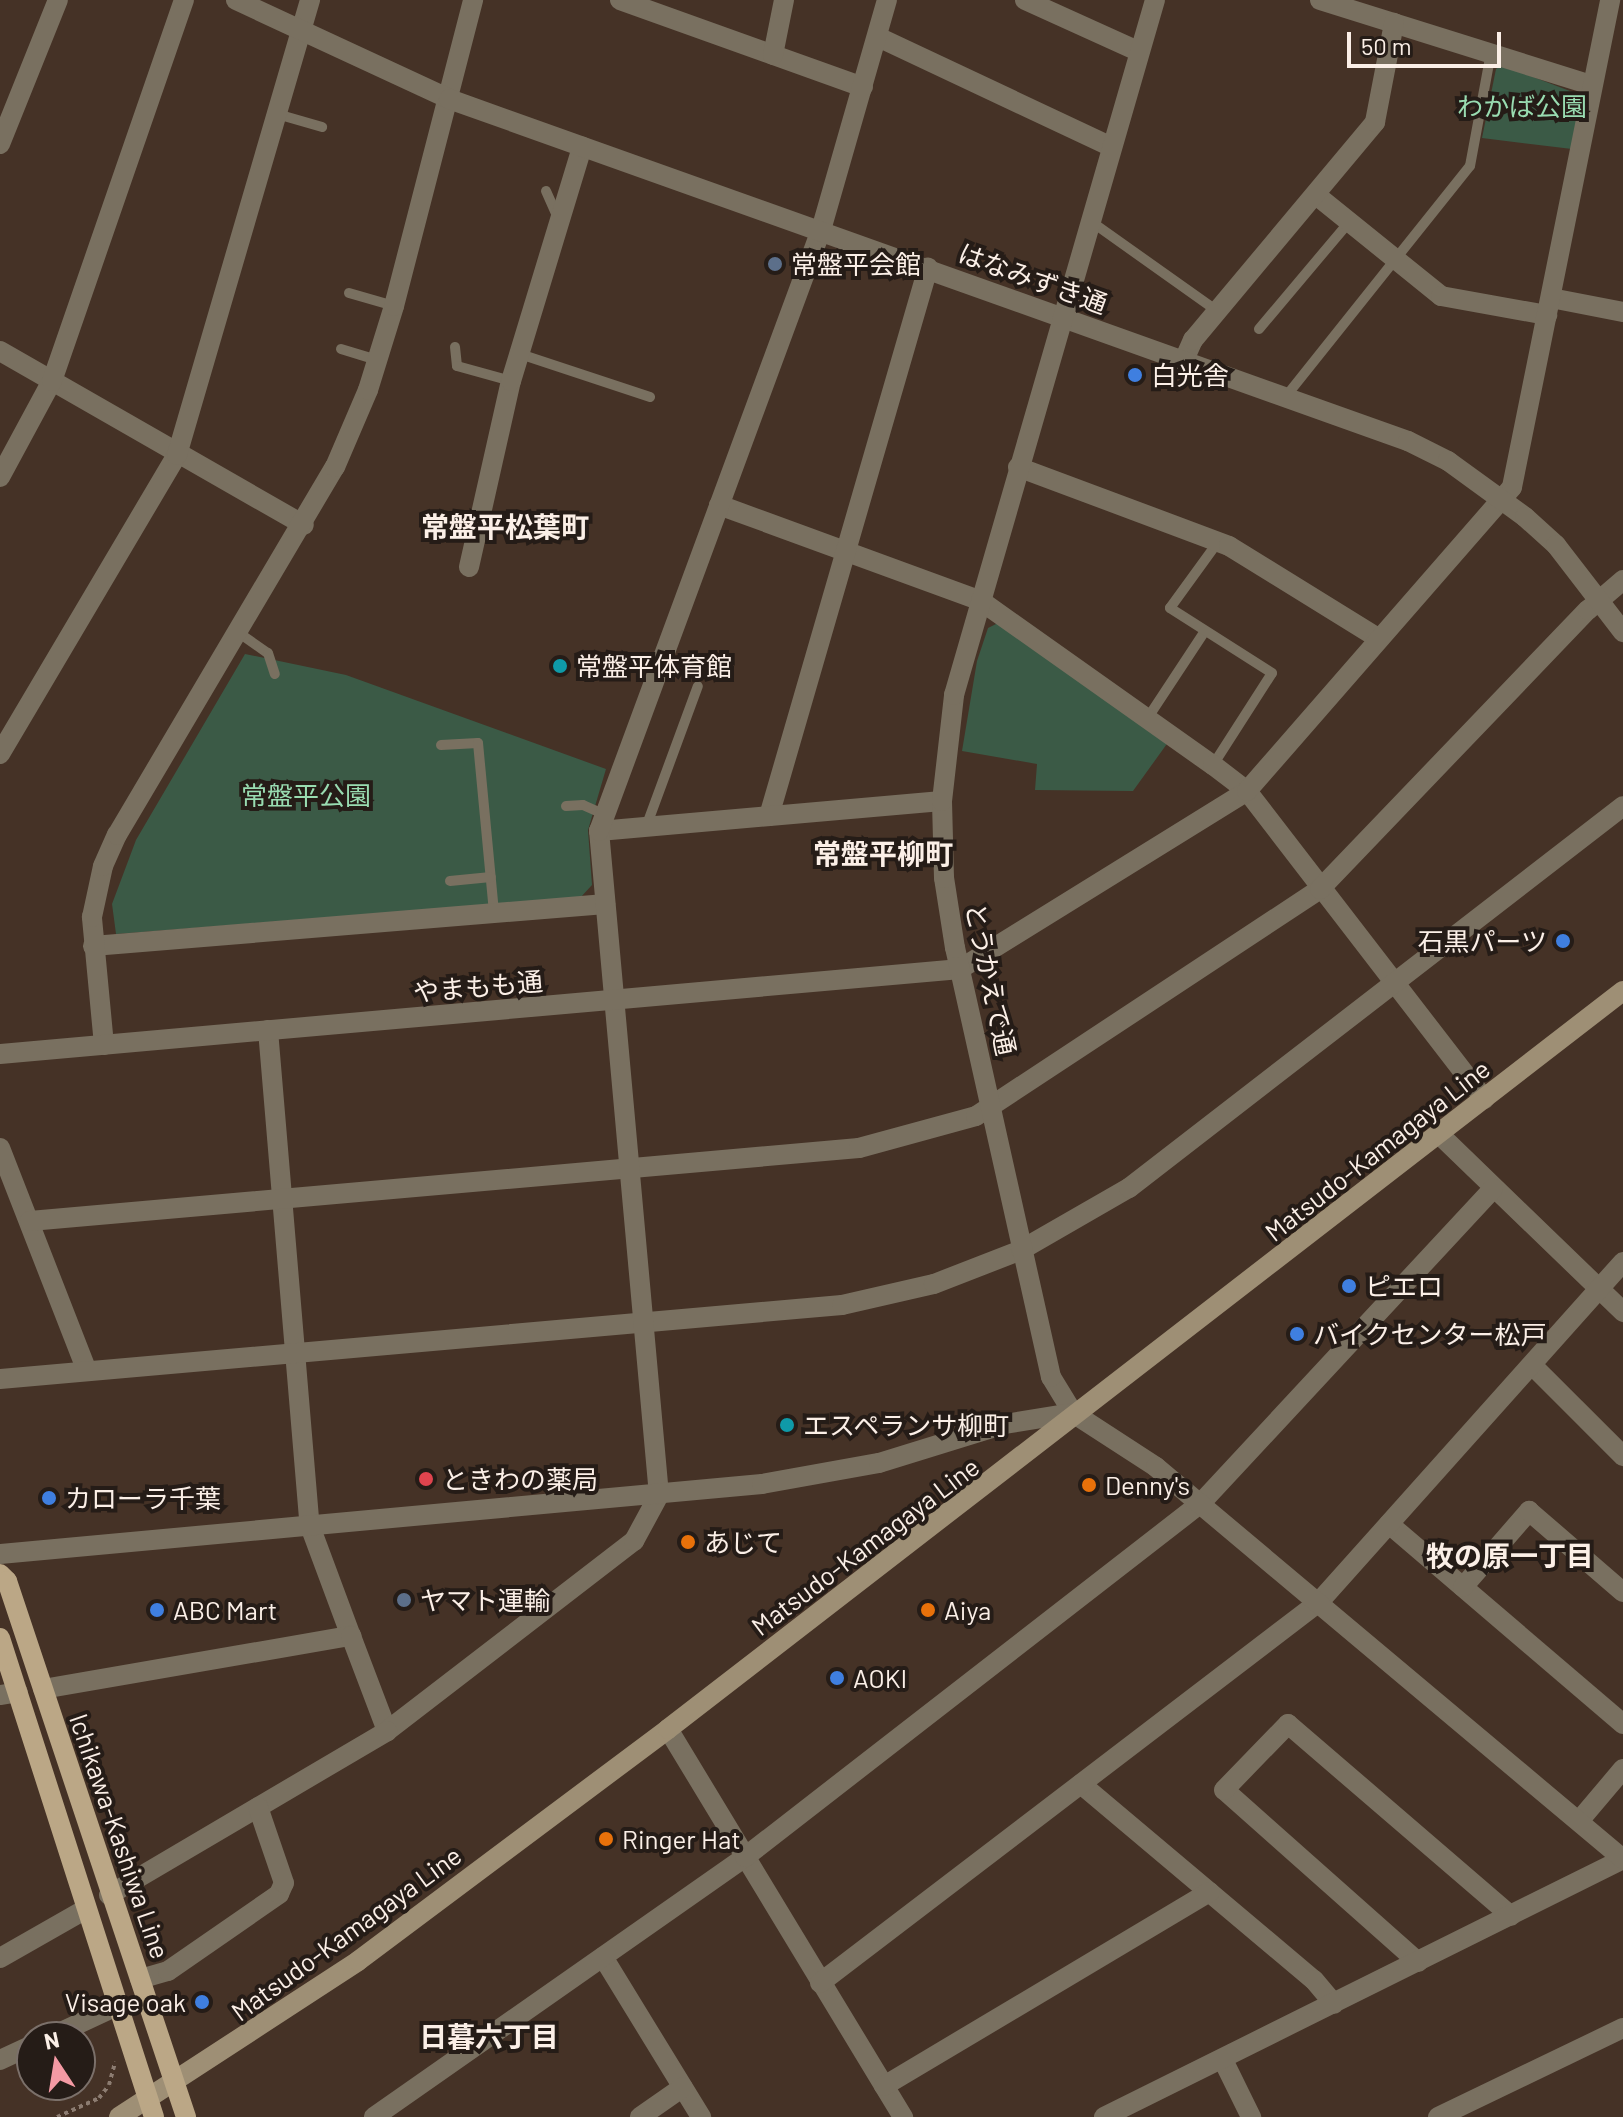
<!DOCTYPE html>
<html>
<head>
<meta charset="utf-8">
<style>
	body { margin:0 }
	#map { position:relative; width:1623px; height:2117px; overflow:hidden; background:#453226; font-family:Barlow,"Noto Sans JP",sans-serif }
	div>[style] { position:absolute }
	.green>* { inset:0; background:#3b5a46 }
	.path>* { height:4px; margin-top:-2px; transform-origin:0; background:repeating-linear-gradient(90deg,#8c7c71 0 4px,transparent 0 8px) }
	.service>* { height:10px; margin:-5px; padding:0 5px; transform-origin:5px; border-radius:5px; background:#797060 }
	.minor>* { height:20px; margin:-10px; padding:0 10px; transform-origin:10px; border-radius:10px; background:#797060 }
	.tertiary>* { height:20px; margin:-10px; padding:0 10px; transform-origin:10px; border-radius:10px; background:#797060 }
	.secondary>* { height:20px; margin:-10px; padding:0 10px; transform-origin:10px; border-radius:10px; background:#9e8f75 }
	.primary>* { height:20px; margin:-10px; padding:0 10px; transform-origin:10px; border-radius:10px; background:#bba786 }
	.dots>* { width:22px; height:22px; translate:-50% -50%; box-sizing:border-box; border:4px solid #251c17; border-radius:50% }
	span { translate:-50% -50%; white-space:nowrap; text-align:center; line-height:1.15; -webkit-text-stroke:8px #251c17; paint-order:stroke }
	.park-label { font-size:26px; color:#99dcb1 }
	.poi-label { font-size:26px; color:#fbefe7 }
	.left { translate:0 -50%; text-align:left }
	.right { translate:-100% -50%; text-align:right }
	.street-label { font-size:26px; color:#fbefe7 }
	.neighbourhood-label { font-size:28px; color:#fbefe7; font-weight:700 }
	.north { position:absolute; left:16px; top:2021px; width:80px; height:80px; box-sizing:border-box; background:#251c17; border:2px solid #7b706a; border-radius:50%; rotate:348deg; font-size:22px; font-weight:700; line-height:32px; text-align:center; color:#fbefe7 }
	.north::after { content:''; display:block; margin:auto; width:28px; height:36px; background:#f49aa4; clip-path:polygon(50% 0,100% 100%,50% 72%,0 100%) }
	.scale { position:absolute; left:1347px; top:32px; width:154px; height:36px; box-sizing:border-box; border:4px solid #fbefe7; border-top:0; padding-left:10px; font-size:24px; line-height:28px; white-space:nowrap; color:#fbefe7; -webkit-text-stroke:6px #251c17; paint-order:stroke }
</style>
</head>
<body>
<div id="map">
	<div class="green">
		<i style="clip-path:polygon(1502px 65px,1583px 96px,1572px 149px,1482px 138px,1496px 69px)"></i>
		<i style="clip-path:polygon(998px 623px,1169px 741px,1133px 791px,1035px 790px,1037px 764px,962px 751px,977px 661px,988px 628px)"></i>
		<i style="clip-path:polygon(245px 654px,346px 675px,606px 769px,588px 830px,592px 885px,580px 898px,116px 934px,112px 904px,136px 840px)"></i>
	</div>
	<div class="path">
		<i style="left:57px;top:2117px;width:46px;rotate:-24.3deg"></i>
		<i style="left:99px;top:2098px;width:16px;rotate:-52deg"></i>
		<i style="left:109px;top:2085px;width:24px;rotate:-75deg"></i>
	</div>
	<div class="service">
		<i style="left:277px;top:114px;width:47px;rotate:16.1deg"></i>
		<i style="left:546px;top:191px;width:30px;rotate:66deg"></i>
		<i style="left:1089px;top:220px;width:157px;rotate:35.4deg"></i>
		<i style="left:349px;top:293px;width:47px;rotate:16.1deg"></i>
		<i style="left:1259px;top:329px;width:140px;rotate:-49.9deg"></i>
		<i style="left:455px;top:347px;width:19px;rotate:84deg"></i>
		<i style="left:457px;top:366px;width:56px;rotate:15.5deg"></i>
		<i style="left:341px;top:349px;width:39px;rotate:17deg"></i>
		<i style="left:520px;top:354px;width:137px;rotate:18.3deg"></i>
		<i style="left:1287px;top:395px;width:293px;rotate:-51.4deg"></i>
		<i style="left:1470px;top:166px;width:115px;rotate:-79.5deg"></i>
		<i style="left:239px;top:633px;width:35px;rotate:35deg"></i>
		<i style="left:268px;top:653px;width:22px;rotate:72deg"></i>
		<i style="left:1147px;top:719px;width:105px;rotate:-56.6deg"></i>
		<i style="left:441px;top:745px;width:37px;rotate:-3deg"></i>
		<i style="left:478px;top:743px;width:170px;rotate:84.6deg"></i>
		<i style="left:1213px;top:765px;width:109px;rotate:-57.3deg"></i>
		<i style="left:1272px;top:673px;width:121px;rotate:-147.5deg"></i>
		<i style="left:1170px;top:608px;width:82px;rotate:-54deg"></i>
		<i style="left:566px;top:806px;width:17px;rotate:-3deg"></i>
		<i style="left:583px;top:805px;width:24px;rotate:24deg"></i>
		<i style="left:646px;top:827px;width:150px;rotate:-69.8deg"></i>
		<i style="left:450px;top:881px;width:41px;rotate:-5.6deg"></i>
	</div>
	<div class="minor">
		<i style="left:620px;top:0;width:258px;rotate:19.7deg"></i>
		<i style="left:1025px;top:0;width:124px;rotate:24.3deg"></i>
		<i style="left:1320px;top:0;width:285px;rotate:17.4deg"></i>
		<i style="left:878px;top:37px;width:256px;rotate:25.2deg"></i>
		<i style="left:773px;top:55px;width:56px;rotate:-78.7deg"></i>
		<i style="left:0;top:144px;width:155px;rotate:-68.1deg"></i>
		<i style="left:1316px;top:195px;width:161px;rotate:38.9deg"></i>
		<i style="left:1441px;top:296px;width:108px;rotate:10.2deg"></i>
		<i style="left:1551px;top:298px;width:73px;rotate:11deg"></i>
		<i style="left:0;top:351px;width:350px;rotate:29.8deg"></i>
		<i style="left:1184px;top:360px;width:22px;rotate:-66deg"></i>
		<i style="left:1193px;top:340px;width:284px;rotate:-50.1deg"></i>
		<i style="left:1375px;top:122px;width:101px;rotate:-79.1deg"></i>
		<i style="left:1018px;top:467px;width:225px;rotate:20.5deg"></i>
		<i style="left:1229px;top:546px;width:175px;rotate:31.7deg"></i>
		<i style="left:0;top:477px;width:109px;rotate:-61.6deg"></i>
		<i style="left:52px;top:381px;width:403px;rotate:-70.9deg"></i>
		<i style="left:719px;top:505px;width:279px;rotate:20.1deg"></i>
		<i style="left:981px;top:601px;width:284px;rotate:35.3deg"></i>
		<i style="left:1213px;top:765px;width:43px;rotate:37.4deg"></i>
		<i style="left:1247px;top:791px;width:389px;rotate:52.4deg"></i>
		<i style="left:469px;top:567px;width:191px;rotate:-77.3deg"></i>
		<i style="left:511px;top:381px;width:245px;rotate:-73.1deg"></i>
		<i style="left:0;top:754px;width:347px;rotate:-59.4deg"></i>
		<i style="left:177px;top:455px;width:474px;rotate:-73.7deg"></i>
		<i style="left:769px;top:816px;width:571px;rotate:-73.82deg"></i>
		<i style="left:599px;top:831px;width:344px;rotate:-5deg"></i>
		<i style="left:93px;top:946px;width:514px;rotate:-4.69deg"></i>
		<i style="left:960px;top:969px;width:338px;rotate:-31.8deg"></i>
		<i style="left:1247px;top:791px;width:403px;rotate:-48.9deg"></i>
		<i style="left:1512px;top:487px;width:497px;rotate:-78.6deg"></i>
		<i style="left:268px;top:1030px;width:498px;rotate:85.2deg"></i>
		<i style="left:310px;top:1526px;width:117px;rotate:69.6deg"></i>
		<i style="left:104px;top:1045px;width:129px;rotate:-95.4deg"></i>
		<i style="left:92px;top:917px;width:52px;rotate:-77.8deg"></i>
		<i style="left:103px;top:866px;width:34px;rotate:-66deg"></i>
		<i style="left:117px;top:835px;width:428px;rotate:-59.4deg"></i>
		<i style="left:335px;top:467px;width:84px;rotate:-66.8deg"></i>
		<i style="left:368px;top:390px;width:88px;rotate:-72.8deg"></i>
		<i style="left:394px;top:306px;width:316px;rotate:-75.5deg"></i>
		<i style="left:1440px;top:1135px;width:255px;rotate:44deg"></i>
		<i style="left:0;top:1148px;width:239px;rotate:68.7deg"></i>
		<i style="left:30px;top:1221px;width:832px;rotate:-5.03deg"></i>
		<i style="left:859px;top:1148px;width:121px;rotate:-15.3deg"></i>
		<i style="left:976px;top:1116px;width:412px;rotate:-33.4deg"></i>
		<i style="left:1320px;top:889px;width:387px;rotate:-46.2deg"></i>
		<i style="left:1588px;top:610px;width:46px;rotate:-40.6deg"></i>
		<i style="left:1532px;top:1365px;width:129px;rotate:45deg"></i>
		<i style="left:0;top:1379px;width:845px;rotate:-5.02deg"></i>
		<i style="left:842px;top:1305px;width:94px;rotate:-12.9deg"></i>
		<i style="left:934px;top:1284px;width:93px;rotate:-21.3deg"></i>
		<i style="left:1021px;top:1250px;width:125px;rotate:-29.9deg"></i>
		<i style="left:1129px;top:1188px;width:624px;rotate:-37.71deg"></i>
		<i style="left:1389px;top:1524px;width:308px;rotate:40.5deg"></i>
		<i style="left:1463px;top:1587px;width:101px;rotate:-49deg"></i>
		<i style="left:1529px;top:1511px;width:124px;rotate:40.8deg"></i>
		<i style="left:43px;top:1689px;width:313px;rotate:-9.8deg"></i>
		<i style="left:351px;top:1636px;width:102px;rotate:69.2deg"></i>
		<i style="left:387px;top:1731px;width:312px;rotate:-37.6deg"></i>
		<i style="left:634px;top:1541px;width:52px;rotate:-61.5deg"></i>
		<i style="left:659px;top:1495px;width:667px;rotate:-95.16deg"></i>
		<i style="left:599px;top:831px;width:641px;rotate:-69.73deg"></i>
		<i style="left:821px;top:230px;width:239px;rotate:-74deg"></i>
		<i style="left:0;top:1695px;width:18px;rotate:-9deg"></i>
		<i style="left:668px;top:1729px;width:454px;rotate:58.8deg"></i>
		<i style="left:1081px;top:1784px;width:304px;rotate:40.1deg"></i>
		<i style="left:1314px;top:1980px;width:31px;rotate:50deg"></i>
		<i style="left:1579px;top:1821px;width:68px;rotate:-49.8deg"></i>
		<i style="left:109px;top:1895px;width:323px;rotate:-30.5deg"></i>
		<i style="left:603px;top:1957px;width:188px;rotate:58.5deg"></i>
		<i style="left:0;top:1958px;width:99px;rotate:-29.7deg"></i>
		<i style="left:1418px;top:1962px;width:259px;rotate:-138.4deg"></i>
		<i style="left:1224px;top:1790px;width:92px;rotate:-45.9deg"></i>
		<i style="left:1288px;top:1724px;width:294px;rotate:40.7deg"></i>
		<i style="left:140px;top:1979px;width:29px;rotate:-16deg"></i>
		<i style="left:168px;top:1971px;width:135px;rotate:-34.7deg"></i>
		<i style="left:279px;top:1894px;width:12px;rotate:-66deg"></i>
		<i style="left:284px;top:1883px;width:80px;rotate:-108.9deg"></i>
		<i style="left:820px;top:1983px;width:628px;rotate:-37.36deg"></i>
		<i style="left:1319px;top:1602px;width:456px;rotate:-48.2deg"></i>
		<i style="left:50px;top:2037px;width:76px;rotate:-24.9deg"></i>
		<i style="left:0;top:2060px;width:35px;rotate:-25deg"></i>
		<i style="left:1223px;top:2060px;width:64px;rotate:63.8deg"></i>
		<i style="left:884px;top:2086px;width:379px;rotate:-30.8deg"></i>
		<i style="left:374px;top:2117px;width:453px;rotate:-35deg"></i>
		<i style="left:745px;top:1857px;width:577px;rotate:-37.82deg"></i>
		<i style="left:1201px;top:1503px;width:429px;rotate:-47.1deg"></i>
		<i style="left:640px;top:2117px;width:52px;rotate:-34.9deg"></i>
		<i style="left:1104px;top:2117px;width:580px;rotate:-26.43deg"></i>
	</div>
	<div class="tertiary">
		<i style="left:236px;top:0;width:235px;rotate:24.9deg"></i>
		<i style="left:449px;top:99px;width:1018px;rotate:19.63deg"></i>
		<i style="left:1408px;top:441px;width:45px;rotate:26.6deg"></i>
		<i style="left:1448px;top:461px;width:95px;rotate:36deg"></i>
		<i style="left:1525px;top:517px;width:42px;rotate:42.1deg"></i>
		<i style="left:1556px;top:545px;width:110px;rotate:52.4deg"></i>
		<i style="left:0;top:1054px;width:964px;rotate:-5.06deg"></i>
		<i style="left:1073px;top:1413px;width:42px;rotate:-121.4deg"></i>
		<i style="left:1051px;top:1377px;width:440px;rotate:-102.6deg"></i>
		<i style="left:955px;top:948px;width:71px;rotate:-98.9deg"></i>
		<i style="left:944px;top:878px;width:77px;rotate:-91.5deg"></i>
		<i style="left:942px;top:801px;width:107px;rotate:-83.5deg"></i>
		<i style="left:954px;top:695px;width:723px;rotate:-73.87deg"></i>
		<i style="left:0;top:1554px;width:765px;rotate:-5.25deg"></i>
		<i style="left:762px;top:1484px;width:119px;rotate:-10.2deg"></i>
		<i style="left:879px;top:1463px;width:132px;rotate:-17.2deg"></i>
		<i style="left:1005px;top:1424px;width:69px;rotate:-9.2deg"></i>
		<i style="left:1073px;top:1413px;width:99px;rotate:33deg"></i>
		<i style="left:1156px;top:1467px;width:610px;rotate:40.01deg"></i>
		<i style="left:1438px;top:2117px;width:205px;rotate:-25.7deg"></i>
	</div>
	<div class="secondary">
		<i style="left:119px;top:2117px;width:285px;rotate:-33.1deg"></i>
		<i style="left:358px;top:1961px;width:387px;rotate:-36.8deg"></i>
		<i style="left:668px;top:1729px;width:1207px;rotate:-37.7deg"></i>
	</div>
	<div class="primary">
		<i style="left:0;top:1574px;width:10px;rotate:45deg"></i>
		<i style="left:7px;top:1581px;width:565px;rotate:71.53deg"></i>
		<i style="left:0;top:1638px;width:503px;rotate:72.18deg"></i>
	</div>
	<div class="dots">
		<i style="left:775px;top:264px;background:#5c6f8a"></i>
		<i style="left:1135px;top:375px;background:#3f7fe0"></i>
		<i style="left:560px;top:666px;background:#0f9aa8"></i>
		<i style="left:1563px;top:941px;background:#3f7fe0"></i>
		<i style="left:1349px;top:1286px;background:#3f7fe0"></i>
		<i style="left:1297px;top:1334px;background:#3f7fe0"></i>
		<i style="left:787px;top:1425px;background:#0f9aa8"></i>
		<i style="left:426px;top:1479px;background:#e0444e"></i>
		<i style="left:1089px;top:1485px;background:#e8710a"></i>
		<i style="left:49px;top:1498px;background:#3f7fe0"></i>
		<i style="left:688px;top:1542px;background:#e8710a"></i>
		<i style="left:404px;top:1600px;background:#5c6f8a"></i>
		<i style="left:157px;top:1610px;background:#3f7fe0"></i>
		<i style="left:928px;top:1610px;background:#e8710a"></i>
		<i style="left:837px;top:1678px;background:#3f7fe0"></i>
		<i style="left:606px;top:1839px;background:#e8710a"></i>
		<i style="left:202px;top:2002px;background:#3f7fe0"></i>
	</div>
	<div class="park-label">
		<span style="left:1522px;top:106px">わかば公園</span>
		<span style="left:306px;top:795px">常盤平公園</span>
	</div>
	<div class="poi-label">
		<span class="left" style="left:791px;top:264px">常盤平会館</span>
		<span class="left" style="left:1151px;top:375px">白光舎</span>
		<span class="left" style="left:576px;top:666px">常盤平体育館</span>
		<span class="right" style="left:1547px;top:941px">石黒パーツ</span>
		<span class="left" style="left:1365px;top:1286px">ピエロ</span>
		<span class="left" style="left:1313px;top:1334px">バイクセンター松戸</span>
		<span class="left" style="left:803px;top:1425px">エスペランサ柳町</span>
		<span class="left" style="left:442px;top:1479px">ときわの薬局</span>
		<span class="left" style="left:1105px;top:1485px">Denny's</span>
		<span class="left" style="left:65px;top:1498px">カローラ千葉</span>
		<span class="left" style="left:704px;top:1542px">あじて</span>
		<span class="left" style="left:420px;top:1600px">ヤマト運輸</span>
		<span class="left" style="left:173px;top:1610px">ABC Mart</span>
		<span class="left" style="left:944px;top:1610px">Aiya</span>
		<span class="left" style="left:853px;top:1678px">AOKI</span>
		<span class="left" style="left:622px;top:1839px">Ringer Hat</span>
		<span class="right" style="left:186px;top:2002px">Visage oak</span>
	</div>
	<div class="street-label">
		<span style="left:1033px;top:278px;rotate:20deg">はなみずき通</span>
		<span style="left:991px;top:979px;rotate:78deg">とうかえで通</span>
		<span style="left:478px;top:986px;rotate:-5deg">やまもも通</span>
		<span style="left:1377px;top:1150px;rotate:-38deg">Matsudo-Kamagaya Line</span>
		<span style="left:865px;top:1546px;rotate:-37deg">Matsudo-Kamagaya Line</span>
		<span style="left:120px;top:1836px;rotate:71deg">Ichikawa-Kashiwa Line</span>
		<span style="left:346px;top:1933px;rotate:-36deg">Matsudo-Kamagaya Line</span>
	</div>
	<div class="neighbourhood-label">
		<span style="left:505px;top:526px">常盤平松葉町</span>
		<span style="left:883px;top:853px">常盤平柳町</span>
		<span style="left:1510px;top:1555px">牧の原一丁目</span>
		<span style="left:489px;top:2036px">日暮六丁目</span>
	</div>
	<div class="north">N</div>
	<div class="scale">50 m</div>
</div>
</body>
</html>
